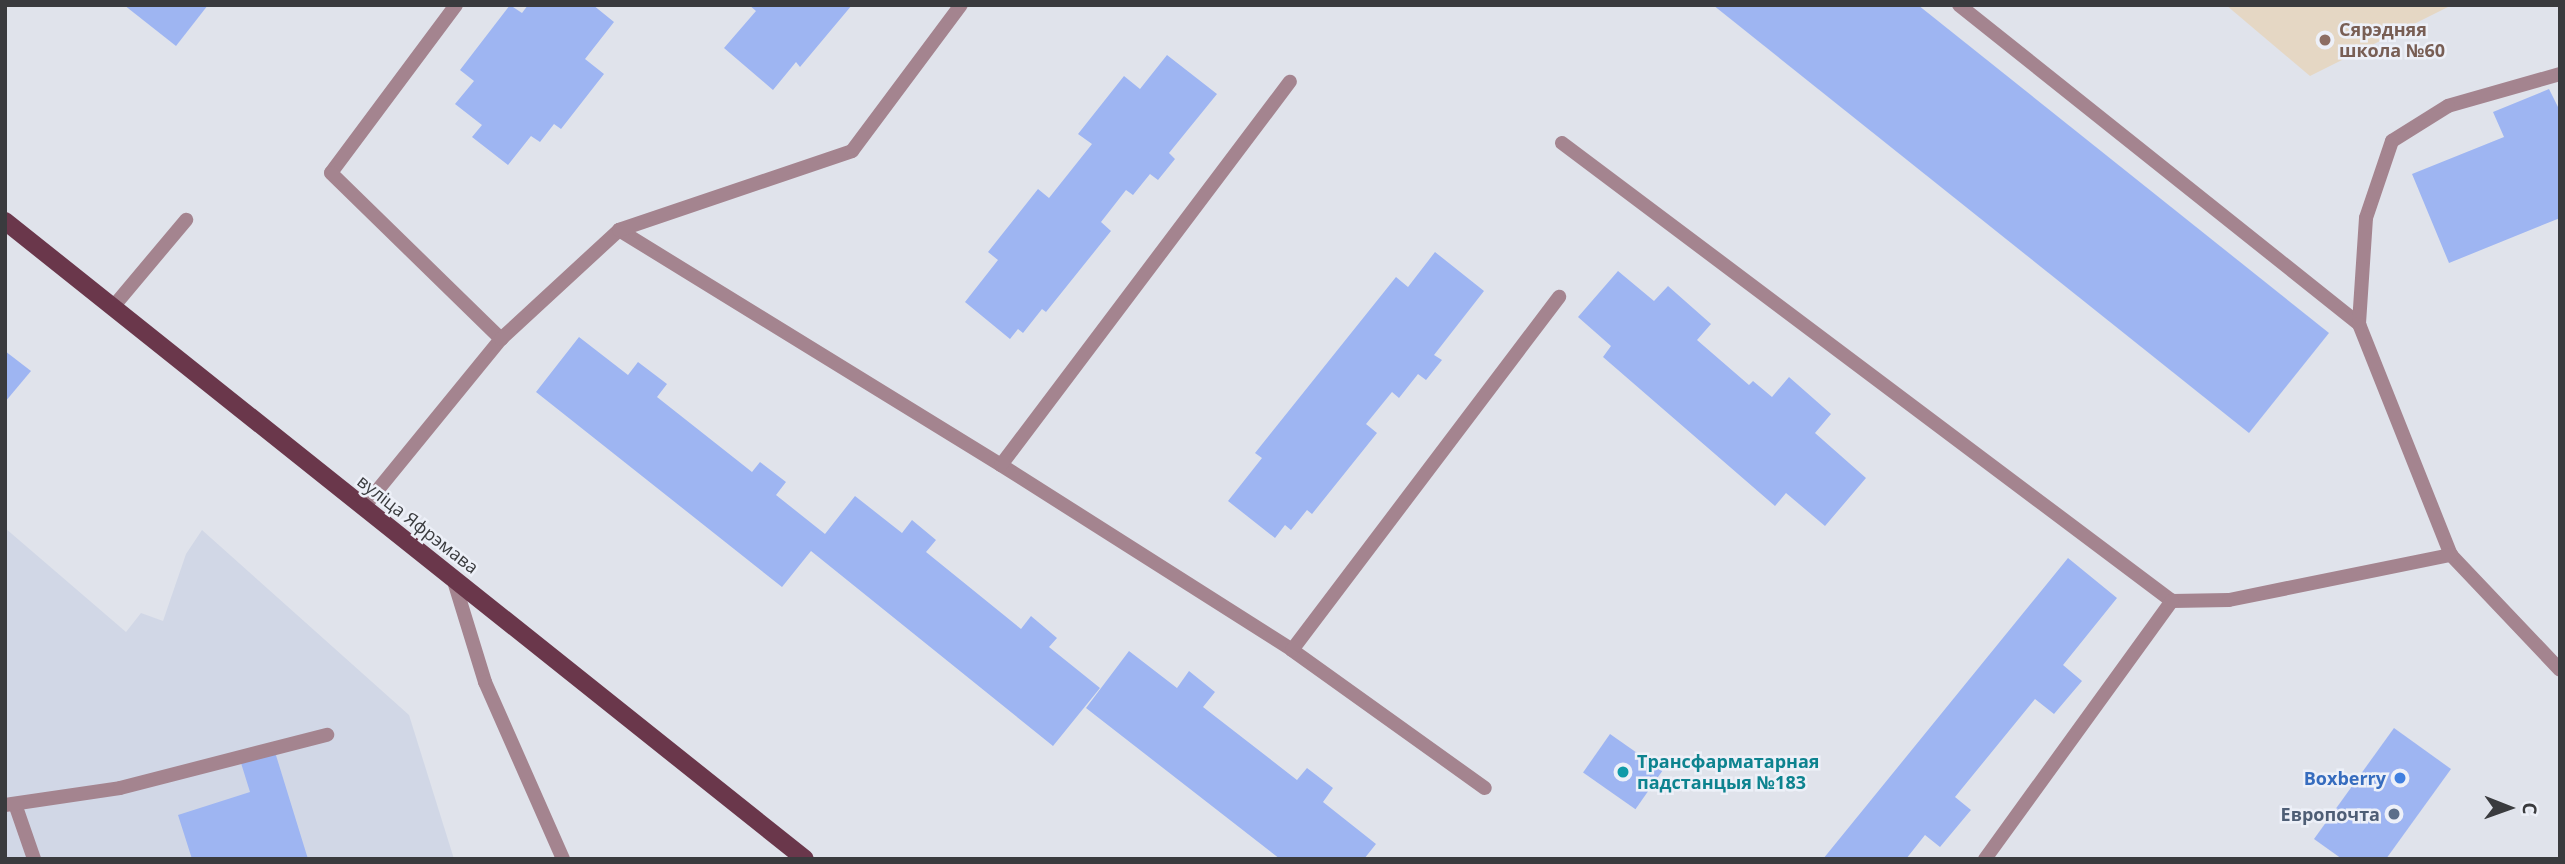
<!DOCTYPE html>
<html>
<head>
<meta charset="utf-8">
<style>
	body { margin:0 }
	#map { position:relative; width:2565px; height:864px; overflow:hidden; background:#e0e3eb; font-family:"Open Sans",sans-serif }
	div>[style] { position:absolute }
	.built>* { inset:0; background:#d1d7e6 }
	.education>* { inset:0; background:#e5d7c4 }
	.building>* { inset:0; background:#9eb5f2; transform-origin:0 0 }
	.lane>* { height:14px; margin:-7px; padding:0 7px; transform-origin:7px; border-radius:7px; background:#a4848f }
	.primary>* { height:18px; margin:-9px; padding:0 9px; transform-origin:9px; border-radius:9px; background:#6a374b }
	.dots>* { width:19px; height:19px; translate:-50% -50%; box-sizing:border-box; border:4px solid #edf0f8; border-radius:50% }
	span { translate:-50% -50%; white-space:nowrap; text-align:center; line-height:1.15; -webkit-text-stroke:5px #edf0f8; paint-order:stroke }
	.education-label { font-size:18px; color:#785e54; font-weight:700 }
	.left { translate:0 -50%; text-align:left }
	.street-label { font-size:18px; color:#3a3b3e }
	.culture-label { font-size:18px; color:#0d838f; font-weight:700 }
	.shop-label { font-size:18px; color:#366cbe; font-weight:700 }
	.right { translate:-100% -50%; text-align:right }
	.service-label { font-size:18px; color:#4e5e75; font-weight:700 }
	.frame { position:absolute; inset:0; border:7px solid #3a3b3e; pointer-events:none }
	.north { position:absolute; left:2474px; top:773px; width:70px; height:70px; -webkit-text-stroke:5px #edf0f8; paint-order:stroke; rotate:91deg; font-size:19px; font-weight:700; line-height:28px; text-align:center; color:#3a3b3e }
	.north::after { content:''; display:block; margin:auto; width:24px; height:32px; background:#3a3b3e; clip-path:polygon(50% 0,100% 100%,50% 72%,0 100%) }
</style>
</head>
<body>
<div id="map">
	<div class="built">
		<i style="clip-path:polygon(5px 528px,126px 632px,141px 613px,163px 621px,186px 554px,202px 530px,409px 715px,454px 859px,5px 859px)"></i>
	</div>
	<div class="education">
		<i style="clip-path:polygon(2226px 5px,2452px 5px,2310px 76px)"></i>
	</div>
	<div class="building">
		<i style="clip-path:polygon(124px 5px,208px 5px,176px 46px)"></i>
		<i style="clip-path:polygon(510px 5px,522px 13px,528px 5px,593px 5px,614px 22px,585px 59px,604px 74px,561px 129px,554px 124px,540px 142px,531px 136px,508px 165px,472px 137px,482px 125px,455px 104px,474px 81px,460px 70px)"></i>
		<i style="clip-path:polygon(749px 5px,852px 5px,800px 67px,796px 62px,773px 90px,724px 48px,756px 11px)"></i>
		<i style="clip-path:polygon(1713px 5px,1918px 5px,2329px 333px,2249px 433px)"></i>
		<i style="clip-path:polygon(1167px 55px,1217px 94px,1169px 153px,1175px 159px,1158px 180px,1150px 174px,1133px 195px,1126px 190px,1101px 222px,1111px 231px,1046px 312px,1042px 309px,1023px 333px,1018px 329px,1010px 339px,965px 302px,998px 260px,988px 252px,1038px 189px,1049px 198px,1092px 144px,1078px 134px,1124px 76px,1140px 89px)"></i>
		<i style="clip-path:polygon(2549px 89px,2560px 111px,2560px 218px,2449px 263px,2412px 174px,2504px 137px,2493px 112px)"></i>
		<i style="clip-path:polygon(1435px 252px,1484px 291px,1434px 355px,1442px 360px,1426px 380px,1418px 374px,1399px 398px,1392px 392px,1366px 424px,1377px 433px,1312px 514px,1307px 510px,1291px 530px,1285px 525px,1275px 538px,1228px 501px,1262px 458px,1255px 453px,1396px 277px,1408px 287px)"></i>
		<i style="clip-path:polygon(1618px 271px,1654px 301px,1668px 286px,1711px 324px,1697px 340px,1749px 385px,1753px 381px,1772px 397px,1789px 377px,1831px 414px,1815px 433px,1866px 478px,1825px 526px,1786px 493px,1775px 506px,1603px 357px,1611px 346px,1578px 317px)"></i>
		<i style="clip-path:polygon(579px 337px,628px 375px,638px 362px,667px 384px,657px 397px,752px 472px,760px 462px,786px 482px,776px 495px,825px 534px,855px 496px,902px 533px,912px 520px,936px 540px,926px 552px,1021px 629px,1031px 616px,1057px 638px,1049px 647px,1100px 688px,1053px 746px,811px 551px,782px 587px,536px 392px)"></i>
		<i style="clip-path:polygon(5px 351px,31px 371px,5px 402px)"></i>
		<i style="clip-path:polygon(2068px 558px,2117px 598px,2063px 665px,2082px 681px,2054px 714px,2035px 699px,1955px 797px,1971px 810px,1940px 847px,1925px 835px,1906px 859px,1823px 859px)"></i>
		<i style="clip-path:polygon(1129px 651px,1177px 688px,1189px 671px,1215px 692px,1203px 707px,1297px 780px,1307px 768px,1333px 788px,1323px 802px,1376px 844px,1364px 859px,1280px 859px,1086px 708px)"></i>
		<i style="clip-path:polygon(2394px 728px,2451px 769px,2386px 859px,2342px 859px,2314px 839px)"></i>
		<i style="left:1610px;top:734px;width:64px;height:47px;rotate:35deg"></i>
		<i style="clip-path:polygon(275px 752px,308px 859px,192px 859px,178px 815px,250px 792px,241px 763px)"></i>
	</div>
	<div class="lane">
		<i style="left:456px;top:5px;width:209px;rotate:126.7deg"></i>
		<i style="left:331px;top:173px;width:238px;rotate:44.3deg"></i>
		<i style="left:1959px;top:5px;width:512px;rotate:38.57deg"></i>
		<i style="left:2560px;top:74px;width:116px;rotate:164.1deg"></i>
		<i style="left:2448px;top:106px;width:66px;rotate:148deg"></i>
		<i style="left:2392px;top:141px;width:81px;rotate:108.7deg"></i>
		<i style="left:2366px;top:218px;width:106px;rotate:93.8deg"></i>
		<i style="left:2359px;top:324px;width:249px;rotate:68.3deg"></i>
		<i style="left:2451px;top:555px;width:158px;rotate:46.5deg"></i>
		<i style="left:1562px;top:143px;width:763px;rotate:36.9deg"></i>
		<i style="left:2172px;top:601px;width:57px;rotate:-1deg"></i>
		<i style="left:2229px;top:600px;width:227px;rotate:-11.5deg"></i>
		<i style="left:619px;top:230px;width:448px;rotate:31.6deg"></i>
		<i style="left:1001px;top:465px;width:345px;rotate:32.4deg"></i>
		<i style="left:1292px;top:650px;width:237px;rotate:35.6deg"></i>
		<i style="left:113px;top:307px;width:114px;rotate:-50deg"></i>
		<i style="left:1001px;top:465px;width:480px;rotate:-53deg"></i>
		<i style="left:363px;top:508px;width:218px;rotate:-50.8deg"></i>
		<i style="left:501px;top:339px;width:161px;rotate:-42.7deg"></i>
		<i style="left:619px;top:230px;width:246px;rotate:-18.7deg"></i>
		<i style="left:852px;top:151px;width:182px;rotate:-53.3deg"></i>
		<i style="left:453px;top:578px;width:109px;rotate:72.9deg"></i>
		<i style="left:485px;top:682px;width:193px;rotate:66.2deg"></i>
		<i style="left:1292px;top:650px;width:443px;rotate:-52.9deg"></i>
		<i style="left:15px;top:804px;width:58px;rotate:70.9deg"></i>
		<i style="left:5px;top:805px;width:116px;rotate:-8.4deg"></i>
		<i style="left:120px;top:788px;width:214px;rotate:-14.4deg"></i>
		<i style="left:1985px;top:859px;width:319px;rotate:-54.1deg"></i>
	</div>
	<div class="primary">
		<i style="left:5px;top:221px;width:1023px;rotate:38.57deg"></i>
	</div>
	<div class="dots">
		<i style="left:2325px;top:40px;background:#8d6e63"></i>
		<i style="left:1623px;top:772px;background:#0f9aa8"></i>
		<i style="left:2400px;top:778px;background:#3f7fe0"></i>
		<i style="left:2394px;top:814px;background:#5c6f8a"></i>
	</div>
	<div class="education-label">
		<span class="left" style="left:2339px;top:40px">Сярэдняя<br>школа №60</span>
	</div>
	<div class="street-label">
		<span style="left:418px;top:524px;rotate:38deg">вуліца Яфрэмава</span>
	</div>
	<div class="culture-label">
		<span class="left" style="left:1637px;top:772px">Трансфарматарная<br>падстанцыя №183</span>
	</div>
	<div class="shop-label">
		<span class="right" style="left:2386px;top:778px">Boxberry</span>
	</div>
	<div class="service-label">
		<span class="right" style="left:2380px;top:814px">Европочта</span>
	</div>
	<div class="frame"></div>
	<div class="north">С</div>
</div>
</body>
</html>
